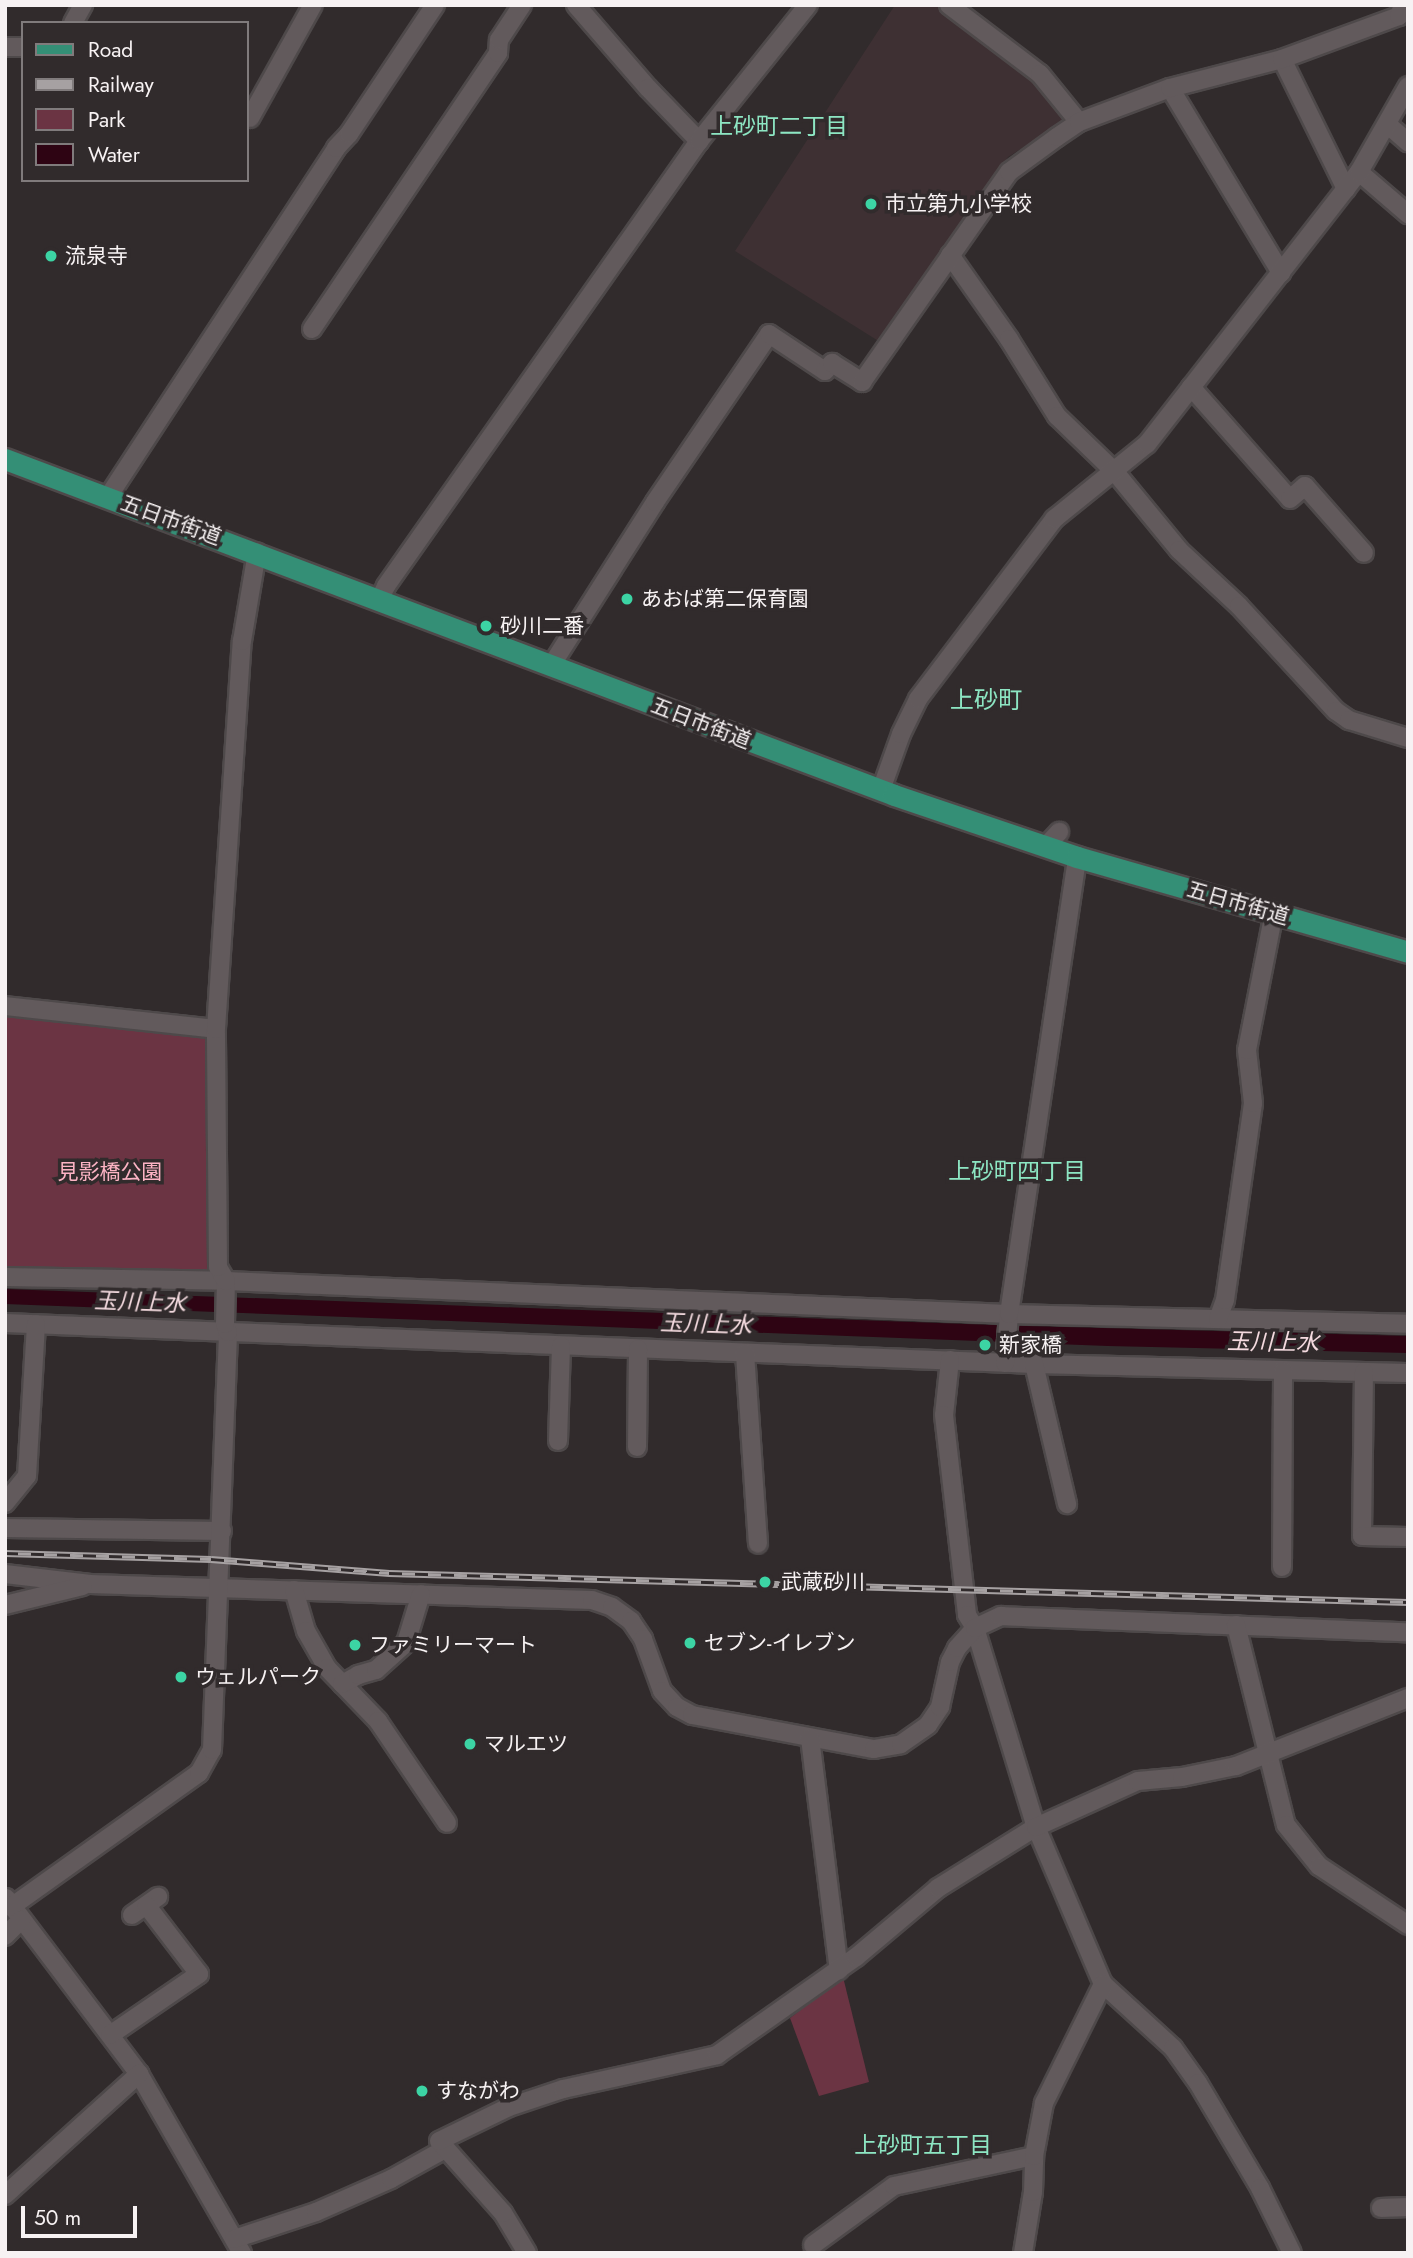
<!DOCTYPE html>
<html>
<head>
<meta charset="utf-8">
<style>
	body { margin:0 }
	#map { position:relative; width:1413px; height:2258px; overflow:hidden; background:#312b2c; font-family:Jost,"Noto Sans JP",sans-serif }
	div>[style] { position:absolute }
	.built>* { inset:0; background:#3e3033 }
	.green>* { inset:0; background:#6b3443 }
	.water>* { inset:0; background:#2e0413 }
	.roads { filter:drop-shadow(2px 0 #4e494a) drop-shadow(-2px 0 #4e494a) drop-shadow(0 2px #4e494a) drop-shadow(0 -2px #4e494a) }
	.minor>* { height:18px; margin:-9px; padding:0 9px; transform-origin:9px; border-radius:9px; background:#625a5c }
	.major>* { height:21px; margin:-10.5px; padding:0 10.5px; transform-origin:10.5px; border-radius:10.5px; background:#348f76 }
	.rail>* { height:7px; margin-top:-3.5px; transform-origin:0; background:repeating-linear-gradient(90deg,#312b2c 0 13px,#a6a1a2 0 26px); box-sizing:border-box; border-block:2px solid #a6a1a2 }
	.dots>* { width:19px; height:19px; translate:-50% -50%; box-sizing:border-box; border:4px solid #312b2c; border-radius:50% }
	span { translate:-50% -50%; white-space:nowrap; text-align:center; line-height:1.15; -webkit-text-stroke:7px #312b2c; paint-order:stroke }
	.poi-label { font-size:21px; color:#f7f2f3 }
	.left { translate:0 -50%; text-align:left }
	.street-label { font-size:21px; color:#f7f2f3 }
	.park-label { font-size:21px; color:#fcb3c4 }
	.neighbourhood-label { font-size:23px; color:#8de6c3 }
	.water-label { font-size:23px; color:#f4dadf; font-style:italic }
	.quarter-label { font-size:24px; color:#8de6c3 }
	.frame { position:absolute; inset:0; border:7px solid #f7f2f3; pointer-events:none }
	.legend { position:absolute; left:21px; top:21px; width:228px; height:161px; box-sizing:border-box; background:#312b2c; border:2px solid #807b7c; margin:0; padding:9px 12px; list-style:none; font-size:21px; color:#f7f2f3 }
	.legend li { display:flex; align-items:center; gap:14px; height:35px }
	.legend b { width:35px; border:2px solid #807b7c }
	.scale { position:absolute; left:21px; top:2206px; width:116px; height:32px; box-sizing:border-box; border:4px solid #f7f2f3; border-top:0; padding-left:9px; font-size:21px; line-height:24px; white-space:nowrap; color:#f7f2f3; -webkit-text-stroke:5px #312b2c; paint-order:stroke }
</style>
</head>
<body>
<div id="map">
	<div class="built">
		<i style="clip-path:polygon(895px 5px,937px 5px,1069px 111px,1068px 119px,1008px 157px,880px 342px,735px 251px)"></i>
	</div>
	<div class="green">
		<i style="clip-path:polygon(5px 1010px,209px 1031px,220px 1286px,5px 1275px)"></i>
		<i style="clip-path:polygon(843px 1977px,869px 2082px,819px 2096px,790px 2018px)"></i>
	</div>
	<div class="water">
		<i style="clip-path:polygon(5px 1289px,992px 1325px,1408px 1336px,1408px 1353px,1108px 1346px,5px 1304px)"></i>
	</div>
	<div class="roads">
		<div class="minor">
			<i style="left:576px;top:5px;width:110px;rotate:49.1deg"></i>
			<i style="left:648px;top:88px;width:74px;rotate:46.1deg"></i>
			<i style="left:949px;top:5px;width:114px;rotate:37.2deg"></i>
			<i style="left:1040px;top:74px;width:62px;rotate:50.9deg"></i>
			<i style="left:73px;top:23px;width:21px;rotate:-61deg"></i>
			<i style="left:5px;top:47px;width:18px"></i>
			<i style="left:1282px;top:59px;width:145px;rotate:63.8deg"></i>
			<i style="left:1170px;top:88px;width:216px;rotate:59deg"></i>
			<i style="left:250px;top:118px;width:129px;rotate:-60.9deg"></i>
			<i style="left:1387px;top:124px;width:28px;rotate:41deg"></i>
			<i style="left:1359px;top:172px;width:65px;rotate:40.6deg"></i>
			<i style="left:950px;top:255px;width:103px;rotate:54.9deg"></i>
			<i style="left:1009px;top:339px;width:91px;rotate:58.1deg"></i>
			<i style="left:1057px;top:416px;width:81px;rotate:44deg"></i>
			<i style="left:1115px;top:472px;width:101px;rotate:50.6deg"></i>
			<i style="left:1179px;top:550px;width:82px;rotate:43deg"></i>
			<i style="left:1239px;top:606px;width:143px;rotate:47.3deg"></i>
			<i style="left:1336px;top:711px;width:16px;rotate:35deg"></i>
			<i style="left:1349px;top:720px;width:62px;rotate:17deg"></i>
			<i style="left:312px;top:329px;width:333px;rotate:-56deg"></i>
			<i style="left:498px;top:53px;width:13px;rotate:-86deg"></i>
			<i style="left:499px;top:40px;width:42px;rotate:-56.7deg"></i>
			<i style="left:1191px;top:387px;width:149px;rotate:48.5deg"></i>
			<i style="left:1290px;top:499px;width:20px;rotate:-41deg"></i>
			<i style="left:1305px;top:486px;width:89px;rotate:48.6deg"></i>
			<i style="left:108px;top:497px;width:417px;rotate:-56.8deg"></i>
			<i style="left:336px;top:148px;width:19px;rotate:-47deg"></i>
			<i style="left:349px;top:134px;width:155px;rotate:-56.3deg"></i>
			<i style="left:379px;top:600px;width:16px;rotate:-63deg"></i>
			<i style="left:386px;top:586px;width:544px;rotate:-54.88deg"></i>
			<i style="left:699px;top:141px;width:174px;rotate:-51.3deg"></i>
			<i style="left:551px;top:666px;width:194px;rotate:-57.6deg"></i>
			<i style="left:655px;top:502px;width:203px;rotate:-55.8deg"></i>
			<i style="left:769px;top:334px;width:67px;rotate:33.5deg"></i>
			<i style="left:825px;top:371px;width:11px;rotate:-49deg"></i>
			<i style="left:832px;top:363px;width:36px;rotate:32deg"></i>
			<i style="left:862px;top:382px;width:256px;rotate:-55deg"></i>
			<i style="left:1009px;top:172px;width:59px;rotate:-36.1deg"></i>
			<i style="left:1057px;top:137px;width:27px;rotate:-34deg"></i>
			<i style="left:1079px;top:122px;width:97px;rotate:-20.5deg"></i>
			<i style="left:1170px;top:88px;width:116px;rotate:-14.5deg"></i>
			<i style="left:1282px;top:59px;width:125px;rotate:-20.2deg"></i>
			<i style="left:1399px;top:16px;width:12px;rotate:-70deg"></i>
			<i style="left:881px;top:790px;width:59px;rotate:-70.3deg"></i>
			<i style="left:901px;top:734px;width:39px;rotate:-64deg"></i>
			<i style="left:918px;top:699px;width:226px;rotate:-52.9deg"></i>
			<i style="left:1054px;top:519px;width:119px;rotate:-38.9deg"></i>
			<i style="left:1147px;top:444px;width:345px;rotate:-52.1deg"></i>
			<i style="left:1359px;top:172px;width:99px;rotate:-60.3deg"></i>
			<i style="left:1045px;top:847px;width:21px;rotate:-47deg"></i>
			<i style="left:5px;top:1006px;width:212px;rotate:6.2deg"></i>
			<i style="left:5px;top:1277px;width:221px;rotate:1deg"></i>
			<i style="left:226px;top:1281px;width:784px;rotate:2.41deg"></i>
			<i style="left:1009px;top:1314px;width:399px;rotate:1.4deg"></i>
			<i style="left:1218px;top:1319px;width:20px;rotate:-70deg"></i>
			<i style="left:1225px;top:1300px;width:199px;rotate:-81.9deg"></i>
			<i style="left:1253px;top:1103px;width:53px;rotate:-96.5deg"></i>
			<i style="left:1247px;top:1050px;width:140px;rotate:-78.9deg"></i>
			<i style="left:5px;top:1323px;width:1030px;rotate:2.28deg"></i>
			<i style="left:1034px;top:1364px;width:374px;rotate:1.4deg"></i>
			<i style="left:745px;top:1353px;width:191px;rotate:86.1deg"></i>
			<i style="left:950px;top:1360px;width:55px;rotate:96.2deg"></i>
			<i style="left:944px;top:1415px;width:201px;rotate:83.4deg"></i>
			<i style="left:967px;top:1615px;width:15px;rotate:58deg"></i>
			<i style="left:975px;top:1628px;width:208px;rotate:73deg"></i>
			<i style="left:1036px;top:1827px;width:171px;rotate:66.9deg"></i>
			<i style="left:1103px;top:1984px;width:95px;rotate:42.4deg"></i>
			<i style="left:1173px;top:2048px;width:43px;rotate:54.5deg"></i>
			<i style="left:1198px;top:2083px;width:122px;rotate:59.4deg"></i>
			<i style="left:1260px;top:2188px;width:72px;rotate:63.8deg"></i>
			<i style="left:1005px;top:1363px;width:49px;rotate:-85.3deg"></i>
			<i style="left:1009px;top:1314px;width:462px;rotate:-81.5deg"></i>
			<i style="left:1034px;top:1364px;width:144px;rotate:76.7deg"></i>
			<i style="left:1364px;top:1372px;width:164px;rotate:90.7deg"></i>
			<i style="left:1362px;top:1536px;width:46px;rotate:1.2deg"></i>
			<i style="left:558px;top:1441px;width:95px;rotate:-88.2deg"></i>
			<i style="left:637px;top:1447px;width:98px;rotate:-89.4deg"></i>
			<i style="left:5px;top:1503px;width:35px;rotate:-51deg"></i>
			<i style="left:27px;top:1476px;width:152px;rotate:-86.6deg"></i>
			<i style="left:5px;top:1528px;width:217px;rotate:0.8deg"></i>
			<i style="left:1282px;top:1567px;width:196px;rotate:-89.7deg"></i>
			<i style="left:5px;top:1574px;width:86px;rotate:6.7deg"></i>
			<i style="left:90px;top:1584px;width:502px;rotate:1.83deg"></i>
			<i style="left:592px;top:1600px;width:21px;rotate:19deg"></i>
			<i style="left:612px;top:1607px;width:24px;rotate:36deg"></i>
			<i style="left:631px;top:1621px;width:22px;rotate:56deg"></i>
			<i style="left:643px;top:1639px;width:55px;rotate:69.9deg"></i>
			<i style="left:662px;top:1691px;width:22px;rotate:47deg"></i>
			<i style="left:677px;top:1707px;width:17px;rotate:28deg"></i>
			<i style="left:692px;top:1715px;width:185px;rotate:10.6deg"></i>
			<i style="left:874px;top:1749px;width:27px;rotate:-10deg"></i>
			<i style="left:901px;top:1744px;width:33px;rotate:-35deg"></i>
			<i style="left:928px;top:1725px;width:22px;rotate:-56deg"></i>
			<i style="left:940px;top:1707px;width:46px;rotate:-77.5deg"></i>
			<i style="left:950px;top:1662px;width:16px;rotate:-63deg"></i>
			<i style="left:957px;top:1648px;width:27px;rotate:-48deg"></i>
			<i style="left:975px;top:1628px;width:29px;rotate:-25deg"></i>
			<i style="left:1001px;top:1616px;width:407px;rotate:2.3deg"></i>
			<i style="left:294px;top:1590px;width:43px;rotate:73.7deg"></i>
			<i style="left:306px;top:1631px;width:43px;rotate:60.4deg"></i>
			<i style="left:327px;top:1668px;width:74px;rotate:46.1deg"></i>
			<i style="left:378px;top:1721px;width:123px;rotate:55.9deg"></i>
			<i style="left:5px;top:1605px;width:80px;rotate:-13.7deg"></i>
			<i style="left:1236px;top:1625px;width:206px;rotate:76deg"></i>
			<i style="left:1286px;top:1825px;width:53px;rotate:51.2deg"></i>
			<i style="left:1319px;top:1866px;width:107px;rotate:33.5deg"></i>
			<i style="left:342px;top:1684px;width:18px;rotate:-29deg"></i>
			<i style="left:358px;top:1675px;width:19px;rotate:-16deg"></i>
			<i style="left:376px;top:1670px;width:40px;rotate:-42deg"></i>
			<i style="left:406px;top:1643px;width:51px;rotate:-73deg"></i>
			<i style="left:810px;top:1738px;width:234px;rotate:82.9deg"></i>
			<i style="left:6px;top:1898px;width:221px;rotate:52.9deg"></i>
			<i style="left:139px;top:2074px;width:207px;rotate:60.1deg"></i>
			<i style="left:11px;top:1907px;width:231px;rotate:-35.5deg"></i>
			<i style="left:199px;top:1773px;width:26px;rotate:-61deg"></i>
			<i style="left:212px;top:1750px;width:418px;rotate:-87.8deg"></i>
			<i style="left:228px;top:1332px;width:9px;rotate:-111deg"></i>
			<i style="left:225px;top:1324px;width:43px;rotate:-88.7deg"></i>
			<i style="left:226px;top:1281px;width:16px;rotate:-120deg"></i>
			<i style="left:218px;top:1267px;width:238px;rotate:-90.5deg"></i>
			<i style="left:216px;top:1029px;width:389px;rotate:-86.2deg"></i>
			<i style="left:242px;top:641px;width:90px;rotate:-80.4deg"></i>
			<i style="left:132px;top:1915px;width:32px;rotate:-35deg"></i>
			<i style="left:5px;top:1936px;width:23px;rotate:-45deg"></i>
			<i style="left:110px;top:2035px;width:108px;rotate:-34.4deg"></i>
			<i style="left:199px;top:1974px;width:86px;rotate:-127.4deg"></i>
			<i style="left:5px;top:2195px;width:181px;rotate:-42.1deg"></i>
			<i style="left:1381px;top:2208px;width:27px;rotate:-2deg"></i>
			<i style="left:234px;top:2239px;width:86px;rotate:-18.2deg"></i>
			<i style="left:316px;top:2212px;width:82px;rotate:-23.7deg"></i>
			<i style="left:391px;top:2179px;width:62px;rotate:-29.1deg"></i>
			<i style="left:813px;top:2245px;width:100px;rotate:-36.1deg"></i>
			<i style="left:894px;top:2186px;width:143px;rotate:-12.1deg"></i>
			<i style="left:527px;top:2253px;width:47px;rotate:-121deg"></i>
			<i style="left:503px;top:2213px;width:96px;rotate:-131.6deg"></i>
			<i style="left:439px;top:2141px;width:78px;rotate:-25.9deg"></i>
			<i style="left:509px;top:2107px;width:57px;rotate:-18.4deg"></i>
			<i style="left:563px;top:2089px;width:158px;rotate:-12.4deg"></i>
			<i style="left:717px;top:2055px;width:170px;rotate:-35.2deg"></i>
			<i style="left:856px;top:1957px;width:107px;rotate:-40.1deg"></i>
			<i style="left:938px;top:1888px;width:115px;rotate:-31.9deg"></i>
			<i style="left:1036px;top:1827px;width:112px;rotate:-24.3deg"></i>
			<i style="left:1138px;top:1781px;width:44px;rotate:-5.2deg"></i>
			<i style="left:1182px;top:1777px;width:55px;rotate:-11.5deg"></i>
			<i style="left:1236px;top:1766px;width:185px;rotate:-21.6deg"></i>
			<i style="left:1023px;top:2253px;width:62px;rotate:-80.7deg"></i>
			<i style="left:1033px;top:2192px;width:36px;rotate:-88deg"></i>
			<i style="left:1034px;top:2156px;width:54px;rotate:-79.3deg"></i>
			<i style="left:1044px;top:2103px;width:133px;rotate:-63.6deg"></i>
		</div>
		<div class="major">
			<i style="left:5px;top:459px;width:950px;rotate:20.7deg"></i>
			<i style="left:894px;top:795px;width:193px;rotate:18.7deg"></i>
			<i style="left:1077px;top:857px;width:344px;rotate:16deg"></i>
		</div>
	</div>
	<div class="rail">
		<i style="left:5px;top:1553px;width:206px;rotate:1.7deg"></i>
		<i style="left:211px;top:1559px;width:179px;rotate:4.5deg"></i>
		<i style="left:389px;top:1573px;width:1019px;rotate:1.63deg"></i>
	</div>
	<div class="dots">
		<i style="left:871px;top:204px;background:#3cd4a4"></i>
		<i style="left:51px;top:256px;background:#3cd4a4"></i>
		<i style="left:627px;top:599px;background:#3cd4a4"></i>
		<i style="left:486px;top:626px;background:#3cd4a4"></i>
		<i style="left:985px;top:1345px;background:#3cd4a4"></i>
		<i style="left:765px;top:1582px;background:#3cd4a4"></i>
		<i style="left:690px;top:1643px;background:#3cd4a4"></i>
		<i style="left:355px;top:1645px;background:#3cd4a4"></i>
		<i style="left:181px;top:1677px;background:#3cd4a4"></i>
		<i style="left:470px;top:1744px;background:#3cd4a4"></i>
		<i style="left:422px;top:2091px;background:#3cd4a4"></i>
	</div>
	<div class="poi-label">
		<span class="left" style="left:885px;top:204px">市立第九小学校</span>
		<span class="left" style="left:65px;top:256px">流泉寺</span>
		<span class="left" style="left:641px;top:599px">あおば第二保育園</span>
		<span class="left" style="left:500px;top:626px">砂川二番</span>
		<span class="left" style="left:999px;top:1345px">新家橋</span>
		<span class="left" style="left:781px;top:1582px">武蔵砂川</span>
		<span class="left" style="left:704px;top:1643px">セブン-イレブン</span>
		<span class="left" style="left:369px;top:1645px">ファミリーマート</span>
		<span class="left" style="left:195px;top:1677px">ウェルパーク</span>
		<span class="left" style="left:484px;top:1744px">マルエツ</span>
		<span class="left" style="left:436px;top:2091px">すながわ</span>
	</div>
	<div class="street-label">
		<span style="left:171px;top:520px;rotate:20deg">五日市街道</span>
		<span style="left:701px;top:723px;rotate:21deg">五日市街道</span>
		<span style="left:1238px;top:903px;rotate:16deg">五日市街道</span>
	</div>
	<div class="park-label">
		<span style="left:110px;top:1172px">見影橋公園</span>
	</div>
	<div class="neighbourhood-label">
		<span style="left:779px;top:126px">上砂町二丁目</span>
		<span style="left:1017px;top:1171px">上砂町四丁目</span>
		<span style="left:923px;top:2145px">上砂町五丁目</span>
	</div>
	<div class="water-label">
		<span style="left:140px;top:1302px;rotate:2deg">玉川上水</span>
		<span style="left:706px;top:1324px;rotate:2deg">玉川上水</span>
		<span style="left:1273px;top:1342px;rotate:1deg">玉川上水</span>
	</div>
	<div class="quarter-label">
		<span style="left:986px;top:700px">上砂町</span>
	</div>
	<div class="frame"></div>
	<ul class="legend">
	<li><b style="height:9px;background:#348f76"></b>Road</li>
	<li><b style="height:9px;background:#a6a1a2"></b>Railway</li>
	<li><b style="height:19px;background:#6b3443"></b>Park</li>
	<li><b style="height:19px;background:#2e0413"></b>Water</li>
	</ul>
	<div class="scale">50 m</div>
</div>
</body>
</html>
